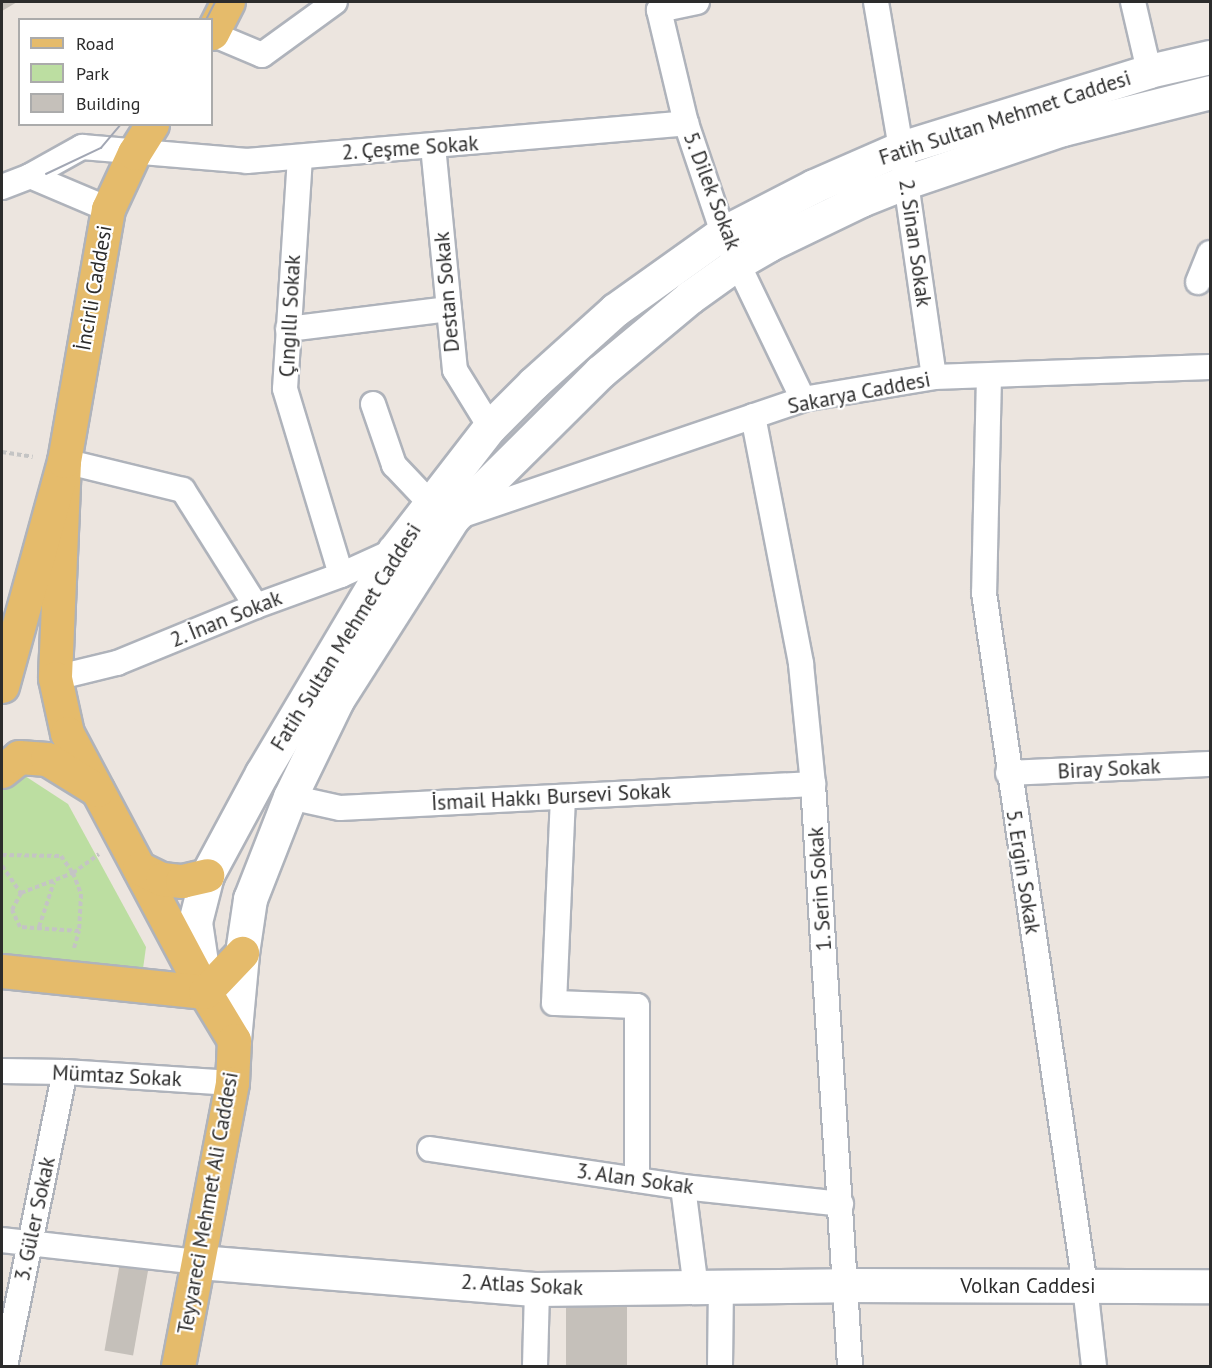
<!DOCTYPE html>
<html>
<head>
<meta charset="utf-8">
<style>
	body { margin:0 }
	#map { position:relative; width:1212px; height:1368px; overflow:hidden; background:#ece5df; font-family:"PT Sans",sans-serif }
	div>[style] { position:absolute }
	.green>* { inset:0; background:#bcdea1 }
	.building>* { inset:0; background:#c5c0ba; transform-origin:0 0 }
	.path>* { height:4px; margin-top:-2px; transform-origin:0; background:repeating-linear-gradient(90deg,#c4c4c4 0 4.5px,transparent 0 7.5px) }
	.roads { filter:drop-shadow(2px 0 #afb3bb) drop-shadow(-2px 0 #afb3bb) drop-shadow(0 2px #afb3bb) drop-shadow(0 -2px #afb3bb) }
	.minor>* { height:24px; margin:-12px; padding:0 12px; transform-origin:12px; border-radius:12px; background:#fff }
	.secondary>* { height:33px; margin:-16.5px; padding:0 16.5px; transform-origin:16.5px; border-radius:16.5px; background:#fff }
	.primary>* { height:33px; margin:-16.5px; padding:0 16.5px; transform-origin:16.5px; border-radius:16.5px; background:#e5bb6b }
	.tram>* { height:1.5px; margin:-0.75px; padding:0 0.75px; transform-origin:0.75px; border-radius:0.75px; background:#a2a7b4 }
	span { translate:-50% -50%; white-space:nowrap; text-align:center; line-height:1.15; -webkit-text-stroke:4.5px #fff; paint-order:stroke }
	.street-label { font-size:21px; color:#2c2c2c }
	.frame { position:absolute; inset:0; border:3px solid #2c2c2c; pointer-events:none }
	.legend { position:absolute; left:18px; top:18px; width:195px; height:108px; box-sizing:border-box; background:#fff; border:2px solid #ababab; margin:0; padding:8px 10px; list-style:none; font-size:18px; color:#2c2c2c }
	.legend li { display:flex; align-items:center; gap:12px; height:30px }
	.legend b { width:30px; border:2px solid #ababab }
</style>
</head>
<body>
<div id="map">
	<div class="green">
		<i style="clip-path:polygon(22px 774px,68px 804px,146px 947px,142px 976px,2px 960px,2px 788px)"></i>
	</div>
	<div class="building">
		<i style="clip-path:polygon(2px 2px,17px 2px,2px 11px)"></i>
		<i style="left:121px;top:1257px;width:29px;height:95px;rotate:10deg"></i>
		<i style="left:627px;top:1305px;width:61px;height:61px;rotate:90deg"></i>
	</div>
	<div class="path">
		<i style="left:2px;top:452px;width:31px;rotate:9deg"></i>
		<i style="left:2px;top:855px;width:59px;rotate:1deg"></i>
		<i style="left:61px;top:856px;width:21px;rotate:55deg"></i>
		<i style="left:73px;top:873px;width:22px;rotate:69deg"></i>
		<i style="left:81px;top:894px;width:37px;rotate:93deg"></i>
		<i style="left:2px;top:866px;width:33px;rotate:55deg"></i>
		<i style="left:39px;top:927px;width:47px;rotate:-71.6deg"></i>
		<i style="left:74px;top:948px;width:18px;rotate:-74deg"></i>
		<i style="left:79px;top:931px;width:59px;rotate:-176.1deg"></i>
		<i style="left:20px;top:927px;width:19px;rotate:-115deg"></i>
		<i style="left:12px;top:910px;width:19px;rotate:-62deg"></i>
		<i style="left:21px;top:893px;width:56px;rotate:-21deg"></i>
		<i style="left:73px;top:873px;width:32px;rotate:-36deg"></i>
	</div>
	<div class="roads">
		<div class="minor">
			<i style="left:697px;top:2px;width:39px;rotate:168deg"></i>
			<i style="left:659px;top:10px;width:116px;rotate:76.6deg"></i>
			<i style="left:686px;top:123px;width:116px;rotate:71.4deg"></i>
			<i style="left:723px;top:233px;width:184px;rotate:64.3deg"></i>
			<i style="left:876px;top:2px;width:148px;rotate:80.3deg"></i>
			<i style="left:901px;top:148px;width:231px;rotate:81.8deg"></i>
			<i style="left:1133px;top:2px;width:71px;rotate:76.9deg"></i>
			<i style="left:212px;top:34px;width:54px;rotate:22.8deg"></i>
			<i style="left:262px;top:55px;width:90px;rotate:-36deg"></i>
			<i style="left:433px;top:146px;width:225px;rotate:84.4deg"></i>
			<i style="left:455px;top:370px;width:67px;rotate:58.4deg"></i>
			<i style="left:300px;top:157px;width:232px;rotate:93.7deg"></i>
			<i style="left:285px;top:389px;width:194px;rotate:73.2deg"></i>
			<i style="left:30px;top:176px;width:60px;rotate:-29.1deg"></i>
			<i style="left:82px;top:147px;width:166px;rotate:4.8deg"></i>
			<i style="left:247px;top:161px;width:441px;rotate:-4.9deg"></i>
			<i style="left:2px;top:187px;width:30px;rotate:-21deg"></i>
			<i style="left:30px;top:176px;width:85px;rotate:22.9deg"></i>
			<i style="left:1198px;top:282px;width:31px;rotate:-68deg"></i>
			<i style="left:288px;top:329px;width:162px;rotate:-7.1deg"></i>
			<i style="left:989px;top:376px;width:217px;rotate:91.3deg"></i>
			<i style="left:984px;top:593px;width:700px;rotate:81.71deg"></i>
			<i style="left:1085px;top:1286px;width:81px;rotate:83.6deg"></i>
			<i style="left:373px;top:404px;width:65px;rotate:71deg"></i>
			<i style="left:394px;top:465px;width:52px;rotate:46.5deg"></i>
			<i style="left:753px;top:416px;width:253px;rotate:79deg"></i>
			<i style="left:801px;top:664px;width:121px;rotate:84.3deg"></i>
			<i style="left:813px;top:784px;width:583px;rotate:86.36deg"></i>
			<i style="left:64px;top:461px;width:122px;rotate:13.7deg"></i>
			<i style="left:183px;top:490px;width:137px;rotate:57.8deg"></i>
			<i style="left:457px;top:517px;width:366px;rotate:-18.8deg"></i>
			<i style="left:803px;top:399px;width:133px;rotate:-9.5deg"></i>
			<i style="left:934px;top:377px;width:276px;rotate:-2.1deg"></i>
			<i style="left:55px;top:678px;width:64px;rotate:-13.6deg"></i>
			<i style="left:117px;top:663px;width:150px;rotate:-22.3deg"></i>
			<i style="left:256px;top:606px;width:90px;rotate:-20deg"></i>
			<i style="left:341px;top:575px;width:58px;rotate:-24.4deg"></i>
			<i style="left:1008px;top:773px;width:202px;rotate:-2.6deg"></i>
			<i style="left:290px;top:797px;width:51px;rotate:12.4deg"></i>
			<i style="left:340px;top:808px;width:474px;rotate:-2.9deg"></i>
			<i style="left:563px;top:797px;width:206px;rotate:92.5deg"></i>
			<i style="left:554px;top:1003px;width:83px;rotate:2.1deg"></i>
			<i style="left:637px;top:1006px;width:174px;rotate:90deg"></i>
			<i style="left:2px;top:1071px;width:63px;rotate:0.9deg"></i>
			<i style="left:65px;top:1072px;width:167px;rotate:3.8deg"></i>
			<i style="left:430px;top:1149px;width:256px;rotate:8.5deg"></i>
			<i style="left:683px;top:1187px;width:159px;rotate:6.1deg"></i>
			<i style="left:683px;top:1187px;width:102px;rotate:82.7deg"></i>
			<i style="left:2px;top:1240px;width:198px;rotate:6.4deg"></i>
			<i style="left:5px;top:1366px;width:300px;rotate:-78.5deg"></i>
			<i style="left:535px;top:1366px;width:77px;rotate:-88.5deg"></i>
			<i style="left:720px;top:1366px;width:78px;rotate:-89.3deg"></i>
		</div>
		<div class="secondary">
			<i style="left:205px;top:989px;width:68px;rotate:-98.5deg"></i>
			<i style="left:195px;top:922px;width:49px;rotate:-75.7deg"></i>
			<i style="left:207px;top:875px;width:116px;rotate:-61.7deg"></i>
			<i style="left:262px;top:773px;width:258px;rotate:-59.3deg"></i>
			<i style="left:394px;top:551px;width:157px;rotate:-52.3deg"></i>
			<i style="left:490px;top:427px;width:62px;rotate:-45deg"></i>
			<i style="left:534px;top:383px;width:109px;rotate:-42deg"></i>
			<i style="left:615px;top:310px;width:133px;rotate:-35.5deg"></i>
			<i style="left:723px;top:233px;width:102px;rotate:-27.3deg"></i>
			<i style="left:814px;top:186px;width:95px;rotate:-23.6deg"></i>
			<i style="left:901px;top:148px;width:260px;rotate:-17.2deg"></i>
			<i style="left:1149px;top:71px;width:63px;rotate:-12.9deg"></i>
			<i style="left:234px;top:1040px;width:87px;rotate:-84.7deg"></i>
			<i style="left:242px;top:953px;width:55px;rotate:-81.6deg"></i>
			<i style="left:250px;top:899px;width:110px;rotate:-68.6deg"></i>
			<i style="left:290px;top:797px;width:108px;rotate:-64.1deg"></i>
			<i style="left:337px;top:700px;width:216px;rotate:-57.5deg"></i>
			<i style="left:453px;top:518px;width:207px;rotate:-44.8deg"></i>
			<i style="left:600px;top:372px;width:117px;rotate:-39.8deg"></i>
			<i style="left:690px;top:297px;width:60px;rotate:-35.5deg"></i>
			<i style="left:739px;top:262px;width:34px;rotate:-30deg"></i>
			<i style="left:768px;top:245px;width:103px;rotate:-25.8deg"></i>
			<i style="left:861px;top:200px;width:48px;rotate:-21.8deg"></i>
			<i style="left:906px;top:182px;width:166px;rotate:-18.7deg"></i>
			<i style="left:1063px;top:129px;width:152px;rotate:-14.1deg"></i>
			<i style="left:199px;top:1262px;width:339px;rotate:4.6deg"></i>
			<i style="left:537px;top:1289px;width:309px;rotate:-0.7deg"></i>
			<i style="left:846px;top:1285px;width:364px;rotate:0.2deg"></i>
		</div>
		<div class="primary">
			<i style="left:212px;top:33px;width:35px;rotate:-63deg"></i>
			<i style="left:64px;top:461px;width:217px;rotate:92.4deg"></i>
			<i style="left:55px;top:678px;width:56px;rotate:77.7deg"></i>
			<i style="left:67px;top:733px;width:293px;rotate:62deg"></i>
			<i style="left:205px;top:992px;width:56px;rotate:58.9deg"></i>
			<i style="left:234px;top:1040px;width:43px;rotate:92.7deg"></i>
			<i style="left:232px;top:1083px;width:288px;rotate:100.8deg"></i>
			<i style="left:2px;top:686px;width:233px;rotate:-74.6deg"></i>
			<i style="left:64px;top:461px;width:256px;rotate:-80.1deg"></i>
			<i style="left:108px;top:209px;width:62px;rotate:-65.1deg"></i>
			<i style="left:134px;top:153px;width:34px;rotate:-58deg"></i>
			<i style="left:2px;top:771px;width:22px;rotate:-39deg"></i>
			<i style="left:19px;top:757px;width:28px;rotate:4deg"></i>
			<i style="left:47px;top:759px;width:59px;rotate:31.8deg"></i>
			<i style="left:139px;top:868px;width:25px;rotate:26deg"></i>
			<i style="left:162px;top:879px;width:20px;rotate:6deg"></i>
			<i style="left:182px;top:881px;width:26px;rotate:-13deg"></i>
			<i style="left:2px;top:971px;width:204px;rotate:5.9deg"></i>
			<i style="left:205px;top:992px;width:54px;rotate:-46.5deg"></i>
		</div>
	</div>
	<div class="tram">
		<i style="left:206px;top:20px;width:20px;rotate:-63deg"></i>
		<i style="left:46px;top:174px;width:61px;rotate:-25.3deg"></i>
		<i style="left:101px;top:148px;width:31px;rotate:-50deg"></i>
	</div>
	<div class="street-label">
		<span style="left:1005px;top:118px;rotate:-18deg">Fatih Sultan Mehmet Caddesi</span>
		<span style="left:410px;top:148px;rotate:-4deg">2. Çeşme Sokak</span>
		<span style="left:712px;top:191px;rotate:69deg">5. Dilek Sokak</span>
		<span style="left:915px;top:243px;rotate:82deg">2. Sinan Sokak</span>
		<span style="left:94px;top:288px;rotate:-80deg">İncirli Caddesi</span>
		<span style="left:447px;top:292px;rotate:-95deg">Destan Sokak</span>
		<span style="left:290px;top:316px;rotate:-87deg">Çıngıllı Sokak</span>
		<span style="left:859px;top:393px;rotate:-11deg">Sakarya Caddesi</span>
		<span style="left:226px;top:619px;rotate:-22deg">2. İnan Sokak</span>
		<span style="left:346px;top:637px;rotate:-58deg">Fatih Sultan Mehmet Caddesi</span>
		<span style="left:1109px;top:769px;rotate:-3deg">Biray Sokak</span>
		<span style="left:551px;top:797px;rotate:-3deg">İsmail Hakkı Bursevi Sokak</span>
		<span style="left:1023px;top:872px;rotate:81deg">5. Ergin Sokak</span>
		<span style="left:820px;top:889px;rotate:-94deg">1. Serin Sokak</span>
		<span style="left:117px;top:1076px;rotate:3deg">Mümtaz Sokak</span>
		<span style="left:635px;top:1179px;rotate:8deg">3. Alan Sokak</span>
		<span style="left:208px;top:1203px;rotate:-80deg">Teyyareci Mehmet Ali Caddesi</span>
		<span style="left:35px;top:1219px;rotate:-78deg">3. Güler Sokak</span>
		<span style="left:522px;top:1285px;rotate:3deg">2. Atlas Sokak</span>
		<span style="left:1028px;top:1286px">Volkan Caddesi</span>
	</div>
	<div class="frame"></div>
	<ul class="legend">
	<li><b style="height:8px;background:#e5bb6b"></b>Road</li>
	<li><b style="height:16px;background:#bcdea1"></b>Park</li>
	<li><b style="height:16px;background:#c5c0ba"></b>Building</li>
	</ul>
</div>
</body>
</html>
